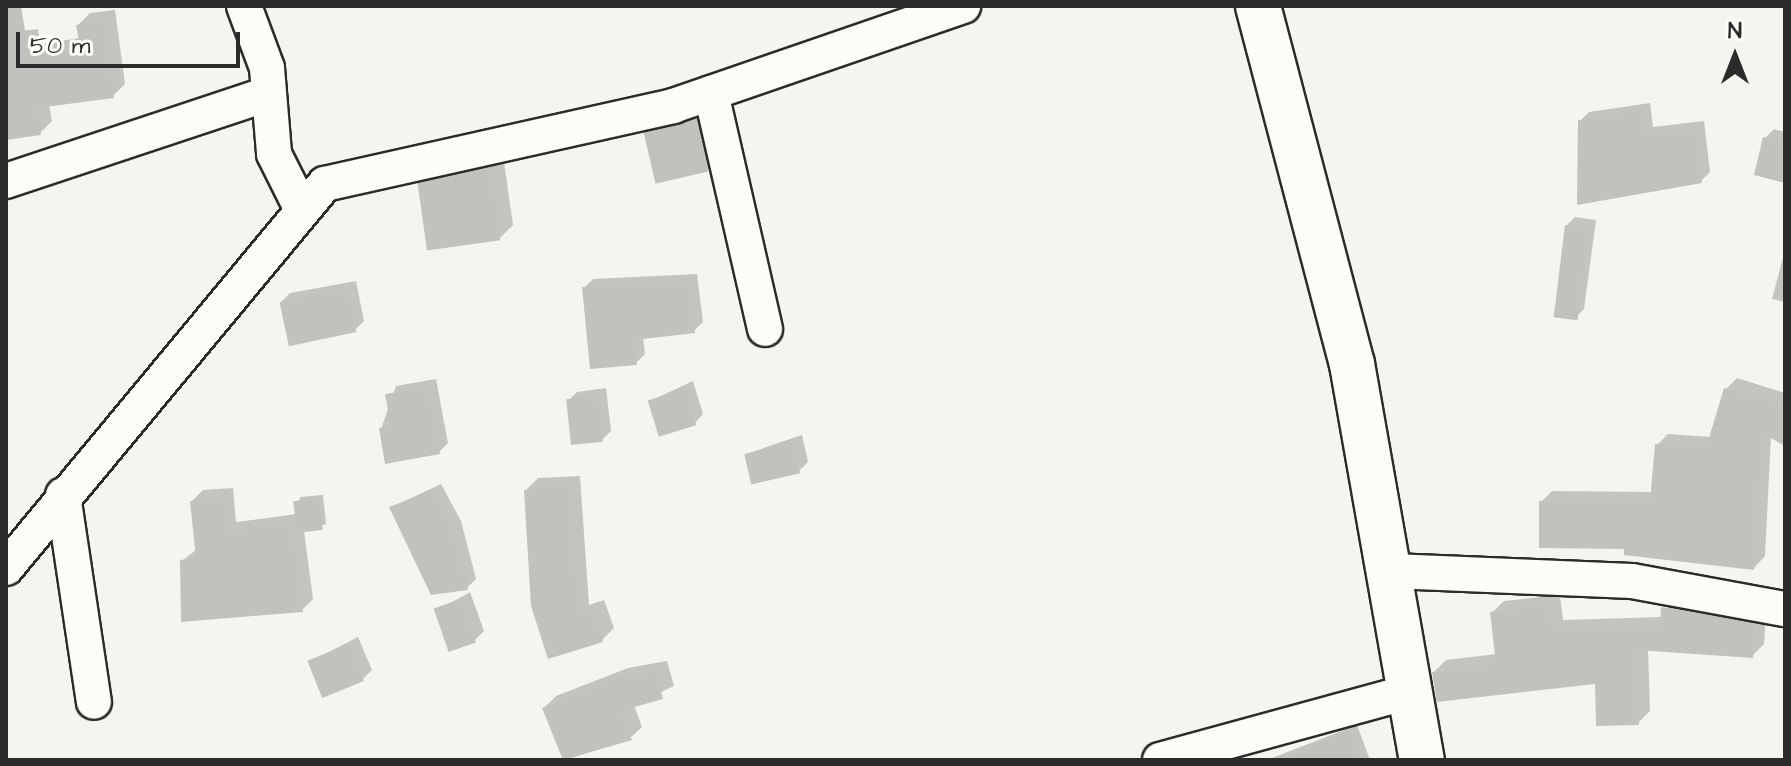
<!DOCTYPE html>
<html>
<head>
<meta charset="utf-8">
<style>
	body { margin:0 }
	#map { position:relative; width:1791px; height:766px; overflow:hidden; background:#f5f4ef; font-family:"Architects Daughter",sans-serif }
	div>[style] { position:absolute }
	.shadow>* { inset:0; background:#0003 }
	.building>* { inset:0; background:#c2c1be; transform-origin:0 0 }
	.roads { filter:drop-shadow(2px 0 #2b2b2b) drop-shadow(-2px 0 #2b2b2b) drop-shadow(0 2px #2b2b2b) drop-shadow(0 -2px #2b2b2b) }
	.street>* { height:34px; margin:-17px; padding:0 17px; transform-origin:17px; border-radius:17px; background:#fdfcf7 }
	.secondary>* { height:44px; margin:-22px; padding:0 22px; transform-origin:22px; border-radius:22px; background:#fdfcf7 }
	span { translate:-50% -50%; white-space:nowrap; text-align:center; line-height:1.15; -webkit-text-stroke:8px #fdfcf7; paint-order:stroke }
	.frame { position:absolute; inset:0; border:8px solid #2b2b2b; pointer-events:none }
	.north { position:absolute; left:1695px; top:16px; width:80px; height:80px; -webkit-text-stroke:6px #fdfcf7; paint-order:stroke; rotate:0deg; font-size:22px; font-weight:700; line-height:32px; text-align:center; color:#2b2b2b }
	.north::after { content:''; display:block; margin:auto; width:28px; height:36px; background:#2b2b2b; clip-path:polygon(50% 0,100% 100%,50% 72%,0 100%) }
	.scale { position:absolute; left:16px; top:32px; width:224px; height:36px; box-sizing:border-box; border:4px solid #2b2b2b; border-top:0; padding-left:10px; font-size:24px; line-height:28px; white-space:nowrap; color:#2b2b2b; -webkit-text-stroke:6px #fdfcf7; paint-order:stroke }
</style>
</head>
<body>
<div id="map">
	<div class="shadow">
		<i style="clip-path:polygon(115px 10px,125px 84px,113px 96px,49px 105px,52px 121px,40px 133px,6px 140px,6px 33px,38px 29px,40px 44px,80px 38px,78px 25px,90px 13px)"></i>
		<i style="clip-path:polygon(1650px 103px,1653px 127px,1704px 121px,1710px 172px,1701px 181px,1580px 121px,1589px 112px)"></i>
		<i style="clip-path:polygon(705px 112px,716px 161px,707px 170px,646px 134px)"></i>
		<i style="clip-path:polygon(1774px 129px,1785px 132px,1785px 181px,1765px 138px)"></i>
		<i style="clip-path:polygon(503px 155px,513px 225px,500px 238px,420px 184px,433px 171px)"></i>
		<i style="clip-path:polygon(1575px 217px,1596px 220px,1584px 309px,1575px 318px,1566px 226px)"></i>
		<i style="clip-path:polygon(1785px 250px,1785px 302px,1772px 299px)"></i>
		<i style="clip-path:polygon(697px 274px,703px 322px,694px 331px,643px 337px,645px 354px,636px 363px,584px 288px,593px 279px)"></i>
		<i style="clip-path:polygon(356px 281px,364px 321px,355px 330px,281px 302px,290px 293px)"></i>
		<i style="clip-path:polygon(1737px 378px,1785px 393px,1785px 443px,1771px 436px,1765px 556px,1754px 568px,1627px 547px,1541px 502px,1552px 491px,1653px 492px,1657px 445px,1668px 434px,1711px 437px,1726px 389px)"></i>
		<i style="clip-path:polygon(436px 379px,448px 443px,439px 452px,381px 429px,396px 386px)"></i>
		<i style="clip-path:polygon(693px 381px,703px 414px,695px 423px,650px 401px)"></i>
		<i style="clip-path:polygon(606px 388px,611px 431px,602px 440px,568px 401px,577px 392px)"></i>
		<i style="clip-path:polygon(802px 435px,808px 462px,799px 471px,746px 454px)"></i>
		<i style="clip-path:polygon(580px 476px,589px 605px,604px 600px,614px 628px,602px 640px,549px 656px,526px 490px,538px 478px)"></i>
		<i style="clip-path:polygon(441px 484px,461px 521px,476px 579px,467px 588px,392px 507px)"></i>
		<i style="clip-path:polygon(233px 488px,236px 522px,297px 514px,300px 497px,323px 495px,326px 524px,304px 531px,313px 599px,302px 610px,182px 561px,197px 549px,192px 501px,203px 490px)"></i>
		<i style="clip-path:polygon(470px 592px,484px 631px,475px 640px,436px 611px)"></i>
		<i style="clip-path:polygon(1560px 595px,1563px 620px,1662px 617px,1675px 596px,1766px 612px,1764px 644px,1752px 656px,1648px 649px,1650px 711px,1638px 723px,1597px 682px,1434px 672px,1446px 660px,1497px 654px,1492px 613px,1504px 601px)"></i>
		<i style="clip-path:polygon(358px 637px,372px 670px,363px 679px,309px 662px)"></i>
		<i style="clip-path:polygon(667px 661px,674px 686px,634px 705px,642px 727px,630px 738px,566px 760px,544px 708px,556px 696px,628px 668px)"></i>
		<i style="clip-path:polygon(1357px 725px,1370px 760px,1267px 760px)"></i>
	</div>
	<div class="building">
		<i style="clip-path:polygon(6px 6px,21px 6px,29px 55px,80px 48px,76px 25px,103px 21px,114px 98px,37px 108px,41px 135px,6px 140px)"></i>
		<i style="clip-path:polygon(1641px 111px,1644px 135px,1696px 129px,1702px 183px,1577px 205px,1578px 120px,1618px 121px,1617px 114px)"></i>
		<i style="left:696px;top:119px;width:54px;height:54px;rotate:77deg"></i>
		<i style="clip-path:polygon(1763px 137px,1785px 143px,1785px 183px,1754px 175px)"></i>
		<i style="left:490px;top:167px;width:74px;height:74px;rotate:82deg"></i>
		<i style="left:1565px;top:225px;width:24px;height:93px;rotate:7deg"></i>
		<i style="clip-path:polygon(689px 281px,695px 333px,634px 340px,637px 365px,590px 369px,582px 287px)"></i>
		<i style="left:347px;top:288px;width:45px;height:69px;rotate:78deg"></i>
		<i style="clip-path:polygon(427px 387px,440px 454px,385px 464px,379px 428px,391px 426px,385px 394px)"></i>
		<i style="clip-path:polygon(1724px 388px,1785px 407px,1785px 446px,1762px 433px,1754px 570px,1624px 555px,1624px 549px,1539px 548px,1539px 501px,1650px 502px,1655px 444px,1706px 448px)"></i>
		<i style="left:685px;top:389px;width:38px;height:39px;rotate:73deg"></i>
		<i style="left:598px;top:396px;width:46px;height:32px;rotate:84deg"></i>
		<i style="left:793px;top:443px;width:31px;height:50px;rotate:77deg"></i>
		<i style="clip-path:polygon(569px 487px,578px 615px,593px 610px,603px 642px,548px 659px,531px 606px,524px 490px)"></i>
		<i style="clip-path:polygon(432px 491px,452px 530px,468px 590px,431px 595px,389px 507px)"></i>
		<i style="clip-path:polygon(222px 498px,226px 532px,291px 523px,303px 612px,181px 622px,180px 560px,196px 558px,190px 501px)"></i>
		<i style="left:319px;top:498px;width:32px;height:26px;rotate:83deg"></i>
		<i style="left:461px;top:599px;width:46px;height:29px;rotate:71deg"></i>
		<i style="clip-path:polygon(1549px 605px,1552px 631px,1660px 627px,1661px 607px,1755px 624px,1753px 658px,1637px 650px,1639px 725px,1596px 726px,1595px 684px,1437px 702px,1432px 672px,1496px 664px,1490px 612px)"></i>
		<i style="left:349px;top:644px;width:40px;height:45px;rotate:68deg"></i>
		<i style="clip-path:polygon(655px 672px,663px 699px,620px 711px,632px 740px,563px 760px,542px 708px,614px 679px)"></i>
		<i style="clip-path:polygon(1348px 732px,1359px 760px,1281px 760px,1281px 758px)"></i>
	</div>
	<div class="roads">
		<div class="street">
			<i style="left:244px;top:6px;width:66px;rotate:69.6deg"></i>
			<i style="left:267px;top:68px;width:86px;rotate:85.3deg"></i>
			<i style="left:274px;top:154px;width:60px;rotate:63.4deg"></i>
			<i style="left:711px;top:93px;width:242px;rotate:77.1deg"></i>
			<i style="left:6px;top:181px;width:275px;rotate:-18.4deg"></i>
			<i style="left:63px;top:495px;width:209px;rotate:81.5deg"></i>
			<i style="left:6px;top:568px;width:499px;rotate:-50.3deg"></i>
			<i style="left:325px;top:184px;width:357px;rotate:-12.6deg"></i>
			<i style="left:673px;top:106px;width:307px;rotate:-19deg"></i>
			<i style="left:1392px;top:571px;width:240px;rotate:2.4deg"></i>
			<i style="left:1632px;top:581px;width:156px;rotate:10.4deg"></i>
			<i style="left:1160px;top:760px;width:257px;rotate:-15.3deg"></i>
		</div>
		<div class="secondary">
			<i style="left:1258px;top:6px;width:370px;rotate:75.3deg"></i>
			<i style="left:1352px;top:364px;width:402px;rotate:80deg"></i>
		</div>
	</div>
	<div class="frame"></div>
	<div class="north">N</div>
	<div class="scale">50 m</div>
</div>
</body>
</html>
